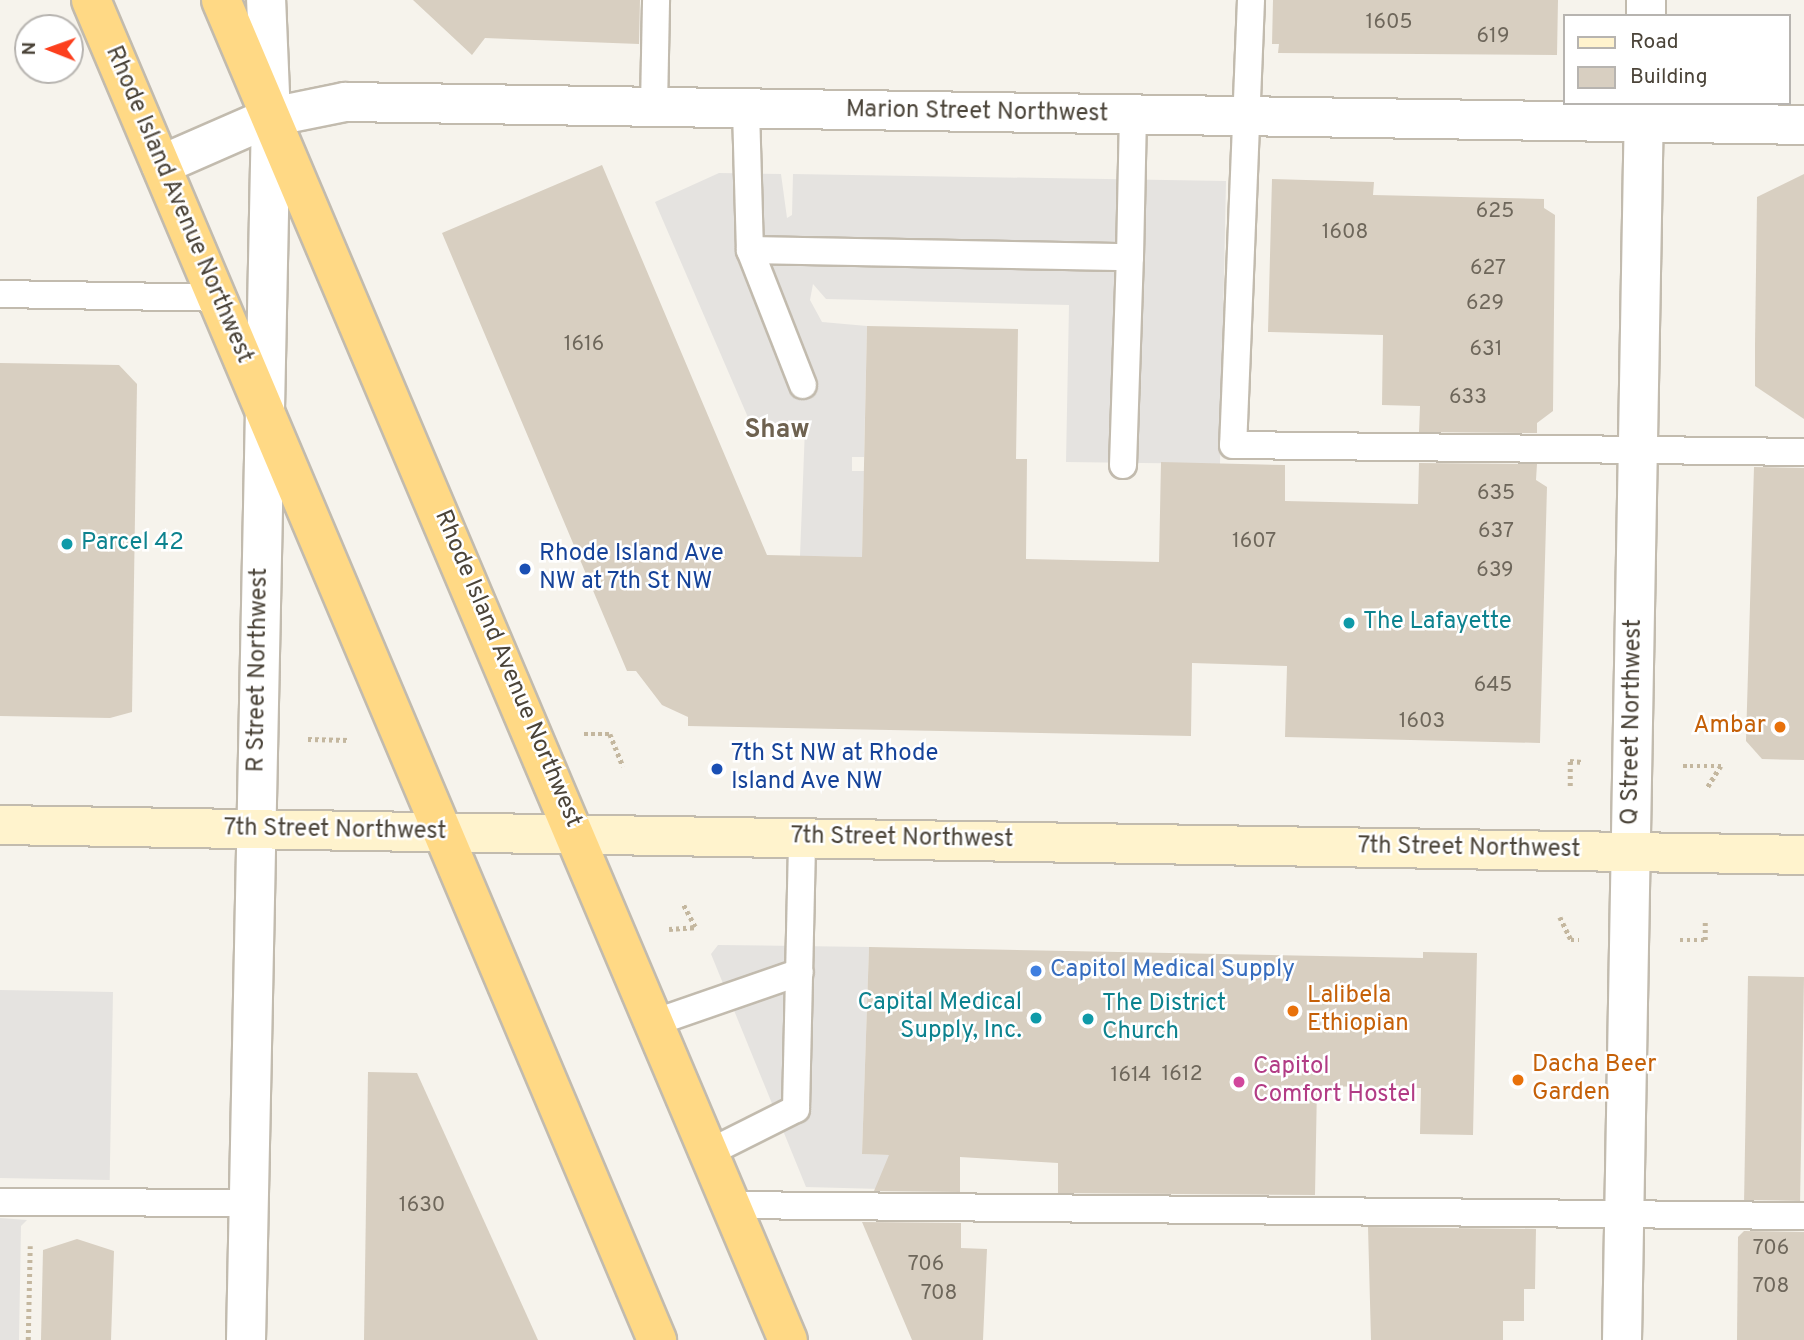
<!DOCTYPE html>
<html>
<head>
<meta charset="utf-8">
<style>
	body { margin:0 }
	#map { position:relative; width:1804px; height:1340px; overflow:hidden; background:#f6f3ec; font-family:Overpass,sans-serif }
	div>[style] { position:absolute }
	.parking>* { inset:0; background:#e5e3e0; transform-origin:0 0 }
	.building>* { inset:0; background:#d8cfc1; transform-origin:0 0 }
	.path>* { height:4.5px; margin-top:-2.25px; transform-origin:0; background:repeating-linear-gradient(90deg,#c4b79f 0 3.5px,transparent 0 7px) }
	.roads { filter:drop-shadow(2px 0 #c2bbae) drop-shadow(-2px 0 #c2bbae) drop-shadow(0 2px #c2bbae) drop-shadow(0 -2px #c2bbae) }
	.service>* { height:26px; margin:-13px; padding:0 13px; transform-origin:13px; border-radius:13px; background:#fff }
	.minor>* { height:38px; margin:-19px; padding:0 19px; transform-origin:19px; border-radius:19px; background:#fff }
	.tertiary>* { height:38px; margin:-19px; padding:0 19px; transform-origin:19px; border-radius:19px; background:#fff }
	.secondary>* { height:38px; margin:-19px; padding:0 19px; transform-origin:19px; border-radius:19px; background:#fff3cd }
	.trunk>* { height:38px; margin:-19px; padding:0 19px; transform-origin:19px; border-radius:19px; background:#ffd985 }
	.dots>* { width:19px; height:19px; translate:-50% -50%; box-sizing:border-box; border:4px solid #fff; border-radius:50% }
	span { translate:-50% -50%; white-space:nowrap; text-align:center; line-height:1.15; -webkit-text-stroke:5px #fff; paint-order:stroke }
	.number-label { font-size:21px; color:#6e675b }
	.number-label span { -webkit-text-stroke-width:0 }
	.street-label { font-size:24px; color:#4b4439 }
	.culture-label { font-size:24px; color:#0d838f }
	.left { translate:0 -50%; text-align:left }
	.right { translate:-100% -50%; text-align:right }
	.transit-label { font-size:24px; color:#164399 }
	.food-label { font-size:24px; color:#c56008 }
	.shop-label { font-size:24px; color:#366cbe }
	.hotel-label { font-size:24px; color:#b23c85 }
	.neighbourhood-label { font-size:26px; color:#6e6250; font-weight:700 }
	.legend { position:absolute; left:1563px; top:14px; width:228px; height:91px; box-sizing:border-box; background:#fff; border:2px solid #b7b4b0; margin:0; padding:9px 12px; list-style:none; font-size:21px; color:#4b4439 }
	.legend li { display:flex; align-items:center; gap:14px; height:35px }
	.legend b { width:35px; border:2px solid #b7b4b0 }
	.north { position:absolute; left:14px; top:14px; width:70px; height:70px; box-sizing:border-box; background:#fff; border:2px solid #b7b4b0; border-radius:50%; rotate:271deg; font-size:19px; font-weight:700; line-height:28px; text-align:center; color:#4b4439 }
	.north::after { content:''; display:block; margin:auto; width:24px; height:32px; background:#fc3f1d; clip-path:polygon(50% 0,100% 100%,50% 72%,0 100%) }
</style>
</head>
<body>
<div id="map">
	<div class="parking">
		<i style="clip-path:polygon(719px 173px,781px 174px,787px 218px,792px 215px,793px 174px,1226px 181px,1220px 464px,1066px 462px,1069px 305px,826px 299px,813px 284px,810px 300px,822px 322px,867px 326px,864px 457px,852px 457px,852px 471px,864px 471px,862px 557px,800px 556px,805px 428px,793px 422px,756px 436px,655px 202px)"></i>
		<i style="clip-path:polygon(718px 945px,869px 947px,862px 1154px,955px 1157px,956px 1191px,806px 1187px,711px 954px)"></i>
		<i style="left:0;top:990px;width:113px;height:188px;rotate:1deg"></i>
		<i style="clip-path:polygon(0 1218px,27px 1220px,21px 1226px,19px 1340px,0 1340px)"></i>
	</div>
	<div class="building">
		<i style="clip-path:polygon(413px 0,640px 0,639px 44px,485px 38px,472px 55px)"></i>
		<i style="clip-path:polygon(1273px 0,1558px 0,1557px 55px,1278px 53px,1279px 44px,1272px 44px)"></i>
		<i style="clip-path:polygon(602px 165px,767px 555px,862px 557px,867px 326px,1018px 329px,1016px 459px,1027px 459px,1026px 559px,1159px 562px,1161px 462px,1285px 465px,1285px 501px,1418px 504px,1419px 463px,1537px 464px,1536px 480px,1547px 487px,1540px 743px,1285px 737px,1287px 666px,1192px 663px,1191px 736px,688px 726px,688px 717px,662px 705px,636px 671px,627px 671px,442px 233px)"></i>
		<i style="clip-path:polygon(1804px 174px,1804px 419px,1755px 386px,1755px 345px,1757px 197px)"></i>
		<i style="clip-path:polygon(1272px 179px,1374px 182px,1373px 195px,1544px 199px,1544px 208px,1555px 215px,1553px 411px,1537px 423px,1537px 433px,1419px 432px,1420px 406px,1382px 405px,1383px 335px,1268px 332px)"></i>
		<i style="clip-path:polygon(0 363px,119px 365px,137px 384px,132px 712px,110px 718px,0 716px)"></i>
		<i style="clip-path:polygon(1754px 467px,1804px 468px,1804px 760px,1762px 759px,1746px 741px)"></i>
		<i style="clip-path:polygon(869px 947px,1423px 958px,1423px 952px,1477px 953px,1473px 1135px,1420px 1134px,1421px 1088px,1317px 1086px,1315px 1195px,1058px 1193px,1058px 1163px,960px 1157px,960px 1192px,874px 1191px,889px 1155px,862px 1154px)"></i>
		<i style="left:1748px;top:976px;width:56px;height:224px;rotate:1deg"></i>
		<i style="clip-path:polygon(368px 1072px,417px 1073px,538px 1340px,364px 1340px)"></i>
		<i style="clip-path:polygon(862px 1222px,961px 1223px,961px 1248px,987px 1249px,983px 1340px,912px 1340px)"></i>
		<i style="clip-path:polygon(1368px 1227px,1536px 1229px,1535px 1289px,1524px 1289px,1524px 1321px,1503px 1321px,1503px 1340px,1371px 1340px)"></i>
		<i style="clip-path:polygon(1744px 1231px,1804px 1232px,1804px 1340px,1737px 1340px,1738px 1237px)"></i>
		<i style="clip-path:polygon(77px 1239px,114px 1251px,111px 1340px,41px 1340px,43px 1250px)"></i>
	</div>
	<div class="path">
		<i style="left:584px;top:734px;width:26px"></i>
		<i style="left:610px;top:734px;width:35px;rotate:68deg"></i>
		<i style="left:308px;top:739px;width:41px;rotate:1.4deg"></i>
		<i style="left:1683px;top:766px;width:38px"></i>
		<i style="left:1721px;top:766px;width:25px;rotate:122deg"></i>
		<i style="left:1570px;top:786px;width:25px;rotate:-90deg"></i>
		<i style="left:1570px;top:761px;width:13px;rotate:4deg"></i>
		<i style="left:1560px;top:917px;width:25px;rotate:64deg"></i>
		<i style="left:1571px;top:940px;width:8px"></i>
		<i style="left:669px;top:929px;width:26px;rotate:-4deg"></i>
		<i style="left:695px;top:927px;width:26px;rotate:-118deg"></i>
		<i style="left:1680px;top:940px;width:25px"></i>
		<i style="left:1705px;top:940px;width:20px;rotate:-90deg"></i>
		<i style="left:28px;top:1340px;width:94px;rotate:-88.8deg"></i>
	</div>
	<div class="roads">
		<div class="service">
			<i style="left:1251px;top:0;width:445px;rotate:92.3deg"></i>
			<i style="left:1233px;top:445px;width:571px;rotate:0.7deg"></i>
			<i style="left:654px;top:107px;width:107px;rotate:-88.9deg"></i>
			<i style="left:746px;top:109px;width:141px;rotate:88.4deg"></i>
			<i style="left:750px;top:250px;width:380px;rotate:1.1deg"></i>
			<i style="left:1130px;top:257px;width:142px;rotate:-88.8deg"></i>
			<i style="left:750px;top:250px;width:145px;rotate:68.6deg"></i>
			<i style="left:0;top:294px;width:219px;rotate:1deg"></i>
			<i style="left:1123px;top:465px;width:208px;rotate:-88.1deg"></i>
			<i style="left:656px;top:1022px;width:152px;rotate:-19.1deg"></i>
			<i style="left:710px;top:1152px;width:96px;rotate:-26.6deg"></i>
			<i style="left:796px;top:1109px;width:272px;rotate:-88.7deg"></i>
			<i style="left:0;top:1202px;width:249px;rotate:0.2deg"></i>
			<i style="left:732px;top:1205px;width:1072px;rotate:0.59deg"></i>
		</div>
		<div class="minor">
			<i style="left:161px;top:165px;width:120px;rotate:-23.6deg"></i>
			<i style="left:271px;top:117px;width:76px;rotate:-11.5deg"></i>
			<i style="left:345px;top:102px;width:1459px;rotate:0.9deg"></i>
		</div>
		<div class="tertiary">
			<i style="left:1646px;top:16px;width:16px;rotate:-90deg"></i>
			<i style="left:246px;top:1340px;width:1223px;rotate:-88.83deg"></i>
			<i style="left:271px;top:117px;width:117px;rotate:-92.4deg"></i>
			<i style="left:1622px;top:1340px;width:1237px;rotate:-88.98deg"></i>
		</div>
		<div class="secondary">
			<i style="left:0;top:825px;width:1804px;rotate:0.95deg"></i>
		</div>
		<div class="trunk">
			<i style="left:91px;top:0;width:1455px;rotate:67.1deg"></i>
			<i style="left:221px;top:0;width:1455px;rotate:67.07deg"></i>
		</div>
	</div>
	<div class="dots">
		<i style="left:67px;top:544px;background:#0f9aa8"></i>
		<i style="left:525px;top:569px;background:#1a4fb4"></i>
		<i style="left:1349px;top:623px;background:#0f9aa8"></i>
		<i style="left:1780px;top:727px;background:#e8710a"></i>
		<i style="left:717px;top:769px;background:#1a4fb4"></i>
		<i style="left:1036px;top:971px;background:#3f7fe0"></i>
		<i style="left:1293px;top:1011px;background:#e8710a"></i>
		<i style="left:1036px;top:1018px;background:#0f9aa8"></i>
		<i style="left:1088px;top:1019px;background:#0f9aa8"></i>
		<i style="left:1518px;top:1080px;background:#e8710a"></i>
		<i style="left:1239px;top:1082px;background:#d1479c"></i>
	</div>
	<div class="number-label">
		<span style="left:1389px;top:23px">1605</span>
		<span style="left:1493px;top:37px">619</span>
		<span style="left:1495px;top:212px">625</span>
		<span style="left:1345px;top:233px">1608</span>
		<span style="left:1488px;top:269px">627</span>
		<span style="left:1485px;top:304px">629</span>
		<span style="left:584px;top:345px">1616</span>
		<span style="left:1486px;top:350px">631</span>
		<span style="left:1468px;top:398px">633</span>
		<span style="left:1496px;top:494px">635</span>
		<span style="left:1496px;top:532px">637</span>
		<span style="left:1254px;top:542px">1607</span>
		<span style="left:1495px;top:571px">639</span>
		<span style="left:1493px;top:686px">645</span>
		<span style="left:1422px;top:722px">1603</span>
		<span style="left:1182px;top:1075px">1612</span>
		<span style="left:1131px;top:1076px">1614</span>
		<span style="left:422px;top:1206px">1630</span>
		<span style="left:1771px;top:1249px">706</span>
		<span style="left:926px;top:1265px">706</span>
		<span style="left:1771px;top:1287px">708</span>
		<span style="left:939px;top:1294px">708</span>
	</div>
	<div class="street-label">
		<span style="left:977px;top:113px;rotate:1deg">Marion Street Northwest</span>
		<span style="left:178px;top:205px;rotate:67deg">Rhode Island Avenue Northwest</span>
		<span style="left:507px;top:669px;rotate:67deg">Rhode Island Avenue Northwest</span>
		<span style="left:259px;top:670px;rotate:-89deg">R Street Northwest</span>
		<span style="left:1633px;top:722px;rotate:-89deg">Q Street Northwest</span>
		<span style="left:335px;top:831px;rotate:1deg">7th Street Northwest</span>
		<span style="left:902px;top:839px;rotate:1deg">7th Street Northwest</span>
		<span style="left:1469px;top:849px;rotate:1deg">7th Street Northwest</span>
	</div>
	<div class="culture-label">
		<span class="left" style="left:81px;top:544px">Parcel 42</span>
		<span class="left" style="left:1363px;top:623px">The Lafayette</span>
		<span class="right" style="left:1022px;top:1018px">Capital Medical<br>Supply, Inc.</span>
		<span class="left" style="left:1102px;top:1019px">The District<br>Church</span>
	</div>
	<div class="transit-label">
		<span class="left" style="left:539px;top:569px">Rhode Island Ave<br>NW at 7th St NW</span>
		<span class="left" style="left:731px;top:769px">7th St NW at Rhode<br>Island Ave NW</span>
	</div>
	<div class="food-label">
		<span class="right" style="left:1766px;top:727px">Ambar</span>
		<span class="left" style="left:1307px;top:1011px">Lalibela<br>Ethiopian</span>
		<span class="left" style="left:1532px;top:1080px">Dacha Beer<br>Garden</span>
	</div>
	<div class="shop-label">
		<span class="left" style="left:1050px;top:971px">Capitol Medical Supply</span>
	</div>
	<div class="hotel-label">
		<span class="left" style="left:1253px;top:1082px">Capitol<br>Comfort Hostel</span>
	</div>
	<div class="neighbourhood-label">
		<span style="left:777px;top:431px">Shaw</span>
	</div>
	<ul class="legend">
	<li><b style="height:9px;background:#fff3cd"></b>Road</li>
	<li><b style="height:19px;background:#d8cfc1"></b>Building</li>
	</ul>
	<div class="north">N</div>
</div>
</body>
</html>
